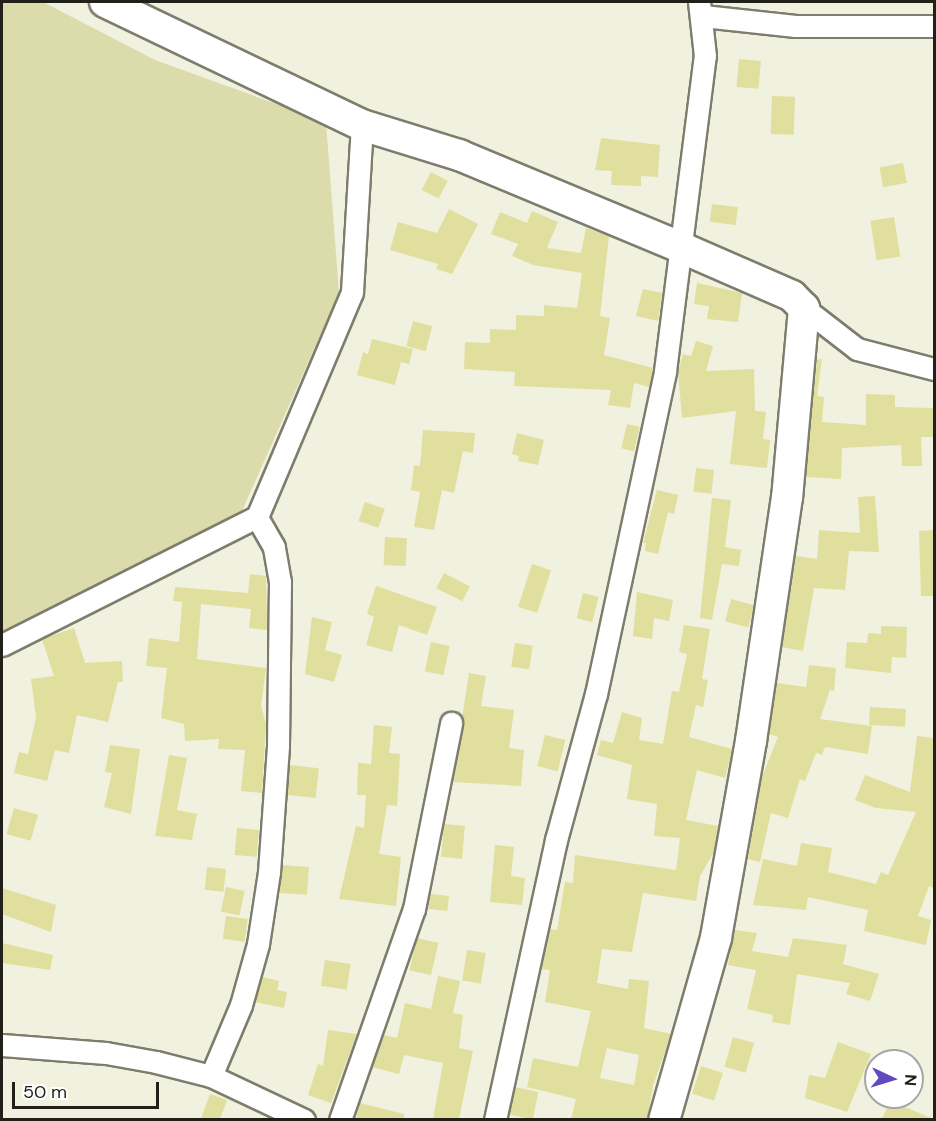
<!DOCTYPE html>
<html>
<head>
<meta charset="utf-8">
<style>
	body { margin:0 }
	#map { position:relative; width:936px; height:1121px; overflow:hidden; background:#f1f1df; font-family:"DM Sans",sans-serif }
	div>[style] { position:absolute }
	.green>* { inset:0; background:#dbdbab }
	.building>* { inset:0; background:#e0df9d; transform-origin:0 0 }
	.roads { filter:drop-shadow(2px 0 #7d7d6d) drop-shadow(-2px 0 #7d7d6d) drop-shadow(0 2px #7d7d6d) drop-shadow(0 -2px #7d7d6d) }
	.street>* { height:21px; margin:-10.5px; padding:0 10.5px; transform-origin:10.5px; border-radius:10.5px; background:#fff }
	.secondary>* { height:30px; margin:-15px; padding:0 15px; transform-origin:15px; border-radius:15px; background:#fff }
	span { translate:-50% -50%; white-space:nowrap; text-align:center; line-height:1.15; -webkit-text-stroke:5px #fff; paint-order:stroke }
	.frame { position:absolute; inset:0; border:3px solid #21211a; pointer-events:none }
	.north { position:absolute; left:864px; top:1049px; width:60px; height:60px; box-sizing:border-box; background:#fff; border:2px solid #a6a6a3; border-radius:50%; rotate:94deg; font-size:16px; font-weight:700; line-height:24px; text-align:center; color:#21211a }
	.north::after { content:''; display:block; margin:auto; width:21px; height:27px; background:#6248c1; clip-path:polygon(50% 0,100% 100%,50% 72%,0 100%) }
	.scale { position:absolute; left:12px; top:1082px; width:147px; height:27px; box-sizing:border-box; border:3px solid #21211a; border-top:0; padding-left:8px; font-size:18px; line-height:21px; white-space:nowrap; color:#21211a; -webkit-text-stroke:4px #fff; paint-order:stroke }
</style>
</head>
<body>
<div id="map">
	<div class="green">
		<i style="clip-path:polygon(2px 2px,43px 2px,155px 60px,326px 122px,339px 293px,242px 511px,202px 537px,2px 635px)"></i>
	</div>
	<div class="building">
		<i style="left:739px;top:59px;width:22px;height:28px;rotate:5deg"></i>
		<i style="left:772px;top:96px;width:23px;height:38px;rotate:2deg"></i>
		<i style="clip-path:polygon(601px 138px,660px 145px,658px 177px,641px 176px,641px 186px,611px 185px,612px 171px,595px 170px)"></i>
		<i style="left:903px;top:163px;width:20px;height:24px;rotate:79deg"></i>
		<i style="left:431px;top:172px;width:19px;height:20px;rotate:28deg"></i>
		<i style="left:712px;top:204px;width:26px;height:18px;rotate:7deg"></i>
		<i style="clip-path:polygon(449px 209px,478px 224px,452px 274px,436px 269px,438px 264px,390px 250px,398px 222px,437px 233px)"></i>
		<i style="clip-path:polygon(532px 211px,558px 222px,547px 248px,581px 253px,586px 228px,609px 236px,600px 316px,610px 318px,604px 355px,653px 368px,649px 387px,634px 383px,630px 408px,608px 405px,611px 390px,514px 386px,515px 372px,464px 369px,465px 342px,490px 343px,490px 329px,516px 330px,516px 315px,544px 316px,544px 305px,577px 308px,582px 273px,533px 265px,512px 256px,518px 244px,491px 234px,500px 212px,527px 223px)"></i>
		<i style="left:894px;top:217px;width:40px;height:24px;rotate:81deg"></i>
		<i style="clip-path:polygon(697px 283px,742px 293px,738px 322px,707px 319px,709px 306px,694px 304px)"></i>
		<i style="clip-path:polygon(643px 289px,662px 293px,658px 321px,636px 316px)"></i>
		<i style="left:413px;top:321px;width:20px;height:26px;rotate:15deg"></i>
		<i style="clip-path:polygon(372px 339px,413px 349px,409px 364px,401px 362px,395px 385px,357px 375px,363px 352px,368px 354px)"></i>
		<i style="clip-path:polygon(696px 341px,713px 346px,706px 371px,754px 369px,755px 411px,766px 412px,763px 439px,770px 440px,767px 468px,730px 464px,736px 411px,682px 418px,678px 372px,683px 354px,691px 356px)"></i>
		<i style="clip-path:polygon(822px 359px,817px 396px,824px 397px,822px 422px,866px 425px,866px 394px,895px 395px,895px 407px,934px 408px,934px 437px,921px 437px,922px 466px,902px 466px,901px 445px,842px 448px,841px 479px,806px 477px,817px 360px)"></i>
		<i style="left:627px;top:424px;width:13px;height:25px;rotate:13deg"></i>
		<i style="clip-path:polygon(423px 430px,475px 433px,473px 453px,463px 451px,454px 493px,442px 490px,434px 530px,414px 527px,420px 492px,411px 490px,414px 465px,420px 466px)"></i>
		<i style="clip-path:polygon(517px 433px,544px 440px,538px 465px,518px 461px,519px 456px,512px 454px)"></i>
		<i style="left:696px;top:468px;width:18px;height:24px;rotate:6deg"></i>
		<i style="clip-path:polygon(657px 490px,678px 495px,674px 514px,668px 512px,658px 554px,645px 551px,646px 543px,643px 543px)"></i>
		<i style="clip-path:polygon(875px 496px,879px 552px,849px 551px,845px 590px,814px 588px,803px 651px,782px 647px,796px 556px,817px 559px,819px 530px,860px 533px,858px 497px)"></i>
		<i style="clip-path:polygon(712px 498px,731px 500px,725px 547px,741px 550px,739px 566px,722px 564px,712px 620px,700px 618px)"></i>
		<i style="left:365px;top:502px;width:21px;height:20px;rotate:19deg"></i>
		<i style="clip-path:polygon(934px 530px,934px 596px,921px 596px,919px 531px)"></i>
		<i style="left:385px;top:537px;width:22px;height:28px;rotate:3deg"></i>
		<i style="left:532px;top:564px;width:20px;height:45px;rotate:18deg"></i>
		<i style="left:444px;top:573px;width:29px;height:17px;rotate:27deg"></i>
		<i style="clip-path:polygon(250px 574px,266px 576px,267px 630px,249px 628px,251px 609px,201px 604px,197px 659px,266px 668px,261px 706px,266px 724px,262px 793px,241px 791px,245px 750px,218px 749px,219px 739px,185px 741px,184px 724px,161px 718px,167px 668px,146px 666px,149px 638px,179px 642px,182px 602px,194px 603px,173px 601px,175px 587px,248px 593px)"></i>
		<i style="clip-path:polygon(376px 586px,437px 607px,427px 635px,399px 625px,392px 652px,366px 645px,374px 617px,367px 614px)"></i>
		<i style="clip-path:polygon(637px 592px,673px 600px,669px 621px,654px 618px,652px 639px,633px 636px)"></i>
		<i style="left:583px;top:593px;width:16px;height:26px;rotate:14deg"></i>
		<i style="left:731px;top:599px;width:24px;height:23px;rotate:15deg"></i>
		<i style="clip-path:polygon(312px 617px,332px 622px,325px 650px,342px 655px,334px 682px,305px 674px)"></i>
		<i style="clip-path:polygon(evenodd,684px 625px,710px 629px,702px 679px,708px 680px,703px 707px,696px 705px,689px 737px,732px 749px,725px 778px,697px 770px,686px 820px,718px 826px,714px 852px,700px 876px,696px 901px,643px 893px,632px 952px,602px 949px,597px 983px,628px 989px,629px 979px,649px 981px,644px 1028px,671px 1034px,653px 1086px,647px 1119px,571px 1119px,576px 1099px,527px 1087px,533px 1058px,578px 1067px,591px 1011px,545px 1002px,550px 970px,541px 969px,550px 929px,557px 930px,565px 882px,573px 883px,575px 855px,676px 870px,680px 838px,654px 836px,657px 804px,627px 799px,632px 765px,597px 755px,601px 740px,613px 743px,622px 712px,642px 718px,639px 740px,663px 744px,672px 691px,679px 692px,687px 654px,679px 652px,684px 625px,607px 1048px,639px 1055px,634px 1085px,600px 1078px,607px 1048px)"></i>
		<i style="clip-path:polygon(881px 626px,907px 627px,906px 658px,892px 657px,891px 673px,845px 668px,847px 642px,867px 643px,868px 633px,881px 634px)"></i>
		<i style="clip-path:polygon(74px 628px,85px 663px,122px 661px,123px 682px,118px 682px,108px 722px,77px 715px,69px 753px,55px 750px,47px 781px,14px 773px,19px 752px,28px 754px,36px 717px,31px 679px,54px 676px,42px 639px)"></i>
		<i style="left:431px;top:642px;width:19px;height:30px;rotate:12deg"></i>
		<i style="left:515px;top:643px;width:18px;height:24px;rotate:9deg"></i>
		<i style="clip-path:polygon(809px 665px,836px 668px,834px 691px,830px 690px,820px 719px,872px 726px,868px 754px,825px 747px,822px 755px,816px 753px,805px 781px,800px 779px,788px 818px,771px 813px,760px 862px,748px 859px,762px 777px,778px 737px,769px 734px,777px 683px,806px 687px)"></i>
		<i style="clip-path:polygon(469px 673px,486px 676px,481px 706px,514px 710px,509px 748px,524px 750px,521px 786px,452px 782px)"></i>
		<i style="left:870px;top:707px;width:36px;height:18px;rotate:3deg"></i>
		<i style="clip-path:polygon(374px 725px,392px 727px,389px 753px,400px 754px,397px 806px,387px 805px,379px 854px,401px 857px,396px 906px,339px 899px,356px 826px,364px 828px,366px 795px,357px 795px,358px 763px,371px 764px)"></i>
		<i style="left:545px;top:735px;width:21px;height:32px;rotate:14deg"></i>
		<i style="clip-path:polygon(917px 736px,934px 738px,934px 888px,929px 886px,918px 916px,931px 920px,926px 945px,864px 931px,868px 910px,808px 897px,806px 910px,753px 905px,763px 859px,797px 866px,801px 843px,832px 848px,828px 872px,876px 884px,881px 872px,888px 875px,916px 812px,876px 808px,855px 800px,865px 775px,910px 792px)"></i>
		<i style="clip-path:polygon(110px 745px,140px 749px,131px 814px,104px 807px,112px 773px,105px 772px)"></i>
		<i style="clip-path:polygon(169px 755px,187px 758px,177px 810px,197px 814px,192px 840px,155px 836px)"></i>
		<i style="left:289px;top:765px;width:30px;height:30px;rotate:6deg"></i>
		<i style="left:14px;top:808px;width:25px;height:27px;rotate:16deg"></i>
		<i style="left:444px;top:824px;width:21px;height:33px;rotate:5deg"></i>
		<i style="left:237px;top:828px;width:22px;height:27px;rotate:5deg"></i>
		<i style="clip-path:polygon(495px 845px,514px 847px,511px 876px,525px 878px,522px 905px,490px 902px)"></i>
		<i style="left:282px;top:865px;width:27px;height:28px;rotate:4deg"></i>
		<i style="left:207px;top:867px;width:19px;height:23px;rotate:6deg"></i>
		<i style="left:226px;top:887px;width:19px;height:25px;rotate:12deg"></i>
		<i style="clip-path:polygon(2px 888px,56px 905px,51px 932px,2px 914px)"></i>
		<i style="left:430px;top:894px;width:19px;height:15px;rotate:6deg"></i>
		<i style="left:226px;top:916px;width:22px;height:23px;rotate:8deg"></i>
		<i style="clip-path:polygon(735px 930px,757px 933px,752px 951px,788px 957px,793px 938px,847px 945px,843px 964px,879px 974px,870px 1001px,846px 994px,850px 983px,797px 974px,790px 1025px,772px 1022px,773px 1015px,747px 1009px,756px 970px,728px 965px)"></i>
		<i style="left:417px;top:938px;width:22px;height:33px;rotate:13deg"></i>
		<i style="clip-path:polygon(2px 943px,53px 955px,50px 970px,2px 963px)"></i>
		<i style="left:467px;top:950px;width:19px;height:31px;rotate:9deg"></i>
		<i style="left:325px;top:960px;width:26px;height:26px;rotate:9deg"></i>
		<i style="clip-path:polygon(438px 976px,460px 981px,453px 1013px,463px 1015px,459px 1048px,473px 1051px,459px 1119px,433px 1119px,443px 1063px,404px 1055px,399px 1074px,372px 1067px,384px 1035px,397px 1038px,405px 1003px,431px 1009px)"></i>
		<i style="clip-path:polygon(262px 977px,279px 981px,277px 990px,287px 992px,284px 1008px,255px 1002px)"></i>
		<i style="clip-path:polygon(328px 1030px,357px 1034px,331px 1103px,308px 1095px,318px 1064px,323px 1066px)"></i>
		<i style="left:733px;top:1037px;width:22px;height:31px;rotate:16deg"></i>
		<i style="clip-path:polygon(838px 1042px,871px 1054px,847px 1112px,805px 1098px,809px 1075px,825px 1078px)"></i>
		<i style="left:701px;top:1066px;width:23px;height:29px;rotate:18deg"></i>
		<i style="left:515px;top:1087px;width:24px;height:28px;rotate:12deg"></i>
		<i style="clip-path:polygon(210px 1094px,227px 1100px,220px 1119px,201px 1119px)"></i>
		<i style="clip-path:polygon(890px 1101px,934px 1119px,882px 1119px)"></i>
		<i style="clip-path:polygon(360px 1103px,404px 1114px,404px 1119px,356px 1119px)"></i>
	</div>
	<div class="roads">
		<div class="street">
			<i style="left:703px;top:16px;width:93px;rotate:6.2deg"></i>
			<i style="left:795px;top:26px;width:139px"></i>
			<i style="left:804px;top:308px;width:67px;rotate:37.7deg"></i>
			<i style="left:857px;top:349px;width:80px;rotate:14.6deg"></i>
			<i style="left:2px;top:645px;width:285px;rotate:-26.7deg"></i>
			<i style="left:257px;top:517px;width:244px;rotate:-67.1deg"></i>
			<i style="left:352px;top:292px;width:167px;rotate:-86.6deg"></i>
			<i style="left:2px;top:1045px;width:104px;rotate:4.4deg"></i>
			<i style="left:106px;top:1053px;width:51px;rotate:10.2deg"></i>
			<i style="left:156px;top:1062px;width:57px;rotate:14.3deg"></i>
			<i style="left:211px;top:1076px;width:103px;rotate:25.3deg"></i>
			<i style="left:211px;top:1076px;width:77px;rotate:-67.1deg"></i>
			<i style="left:241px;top:1005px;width:63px;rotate:-74.4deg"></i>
			<i style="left:258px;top:944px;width:73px;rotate:-81.3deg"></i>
			<i style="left:269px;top:872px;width:127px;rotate:-85.9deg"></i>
			<i style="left:278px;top:745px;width:163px;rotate:-89.3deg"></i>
			<i style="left:280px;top:582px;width:36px;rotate:-100deg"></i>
			<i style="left:274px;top:547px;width:34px;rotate:-120deg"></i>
			<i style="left:340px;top:1120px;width:224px;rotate:-70.7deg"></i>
			<i style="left:414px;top:909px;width:190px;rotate:-78.7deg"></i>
			<i style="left:495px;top:1120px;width:287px;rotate:-77.7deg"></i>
			<i style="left:556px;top:840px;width:151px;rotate:-74.7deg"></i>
			<i style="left:596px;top:694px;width:330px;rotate:-77.9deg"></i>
			<i style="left:665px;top:371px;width:318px;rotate:-82.8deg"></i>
			<i style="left:705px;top:56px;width:54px;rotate:-96.3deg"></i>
		</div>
		<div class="secondary">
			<i style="left:105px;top:2px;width:285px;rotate:25.6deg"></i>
			<i style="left:362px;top:125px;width:102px;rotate:17.2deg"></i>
			<i style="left:459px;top:155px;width:239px;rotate:22.6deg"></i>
			<i style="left:680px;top:247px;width:122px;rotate:23.6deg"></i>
			<i style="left:792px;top:296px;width:17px;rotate:45deg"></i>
			<i style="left:804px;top:308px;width:190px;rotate:95.1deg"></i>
			<i style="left:787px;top:497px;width:247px;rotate:98.4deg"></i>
			<i style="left:751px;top:741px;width:200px;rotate:100.1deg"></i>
			<i style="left:716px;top:938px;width:189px;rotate:105.9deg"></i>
		</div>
	</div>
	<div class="frame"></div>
	<div class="north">N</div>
	<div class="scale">50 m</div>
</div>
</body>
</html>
